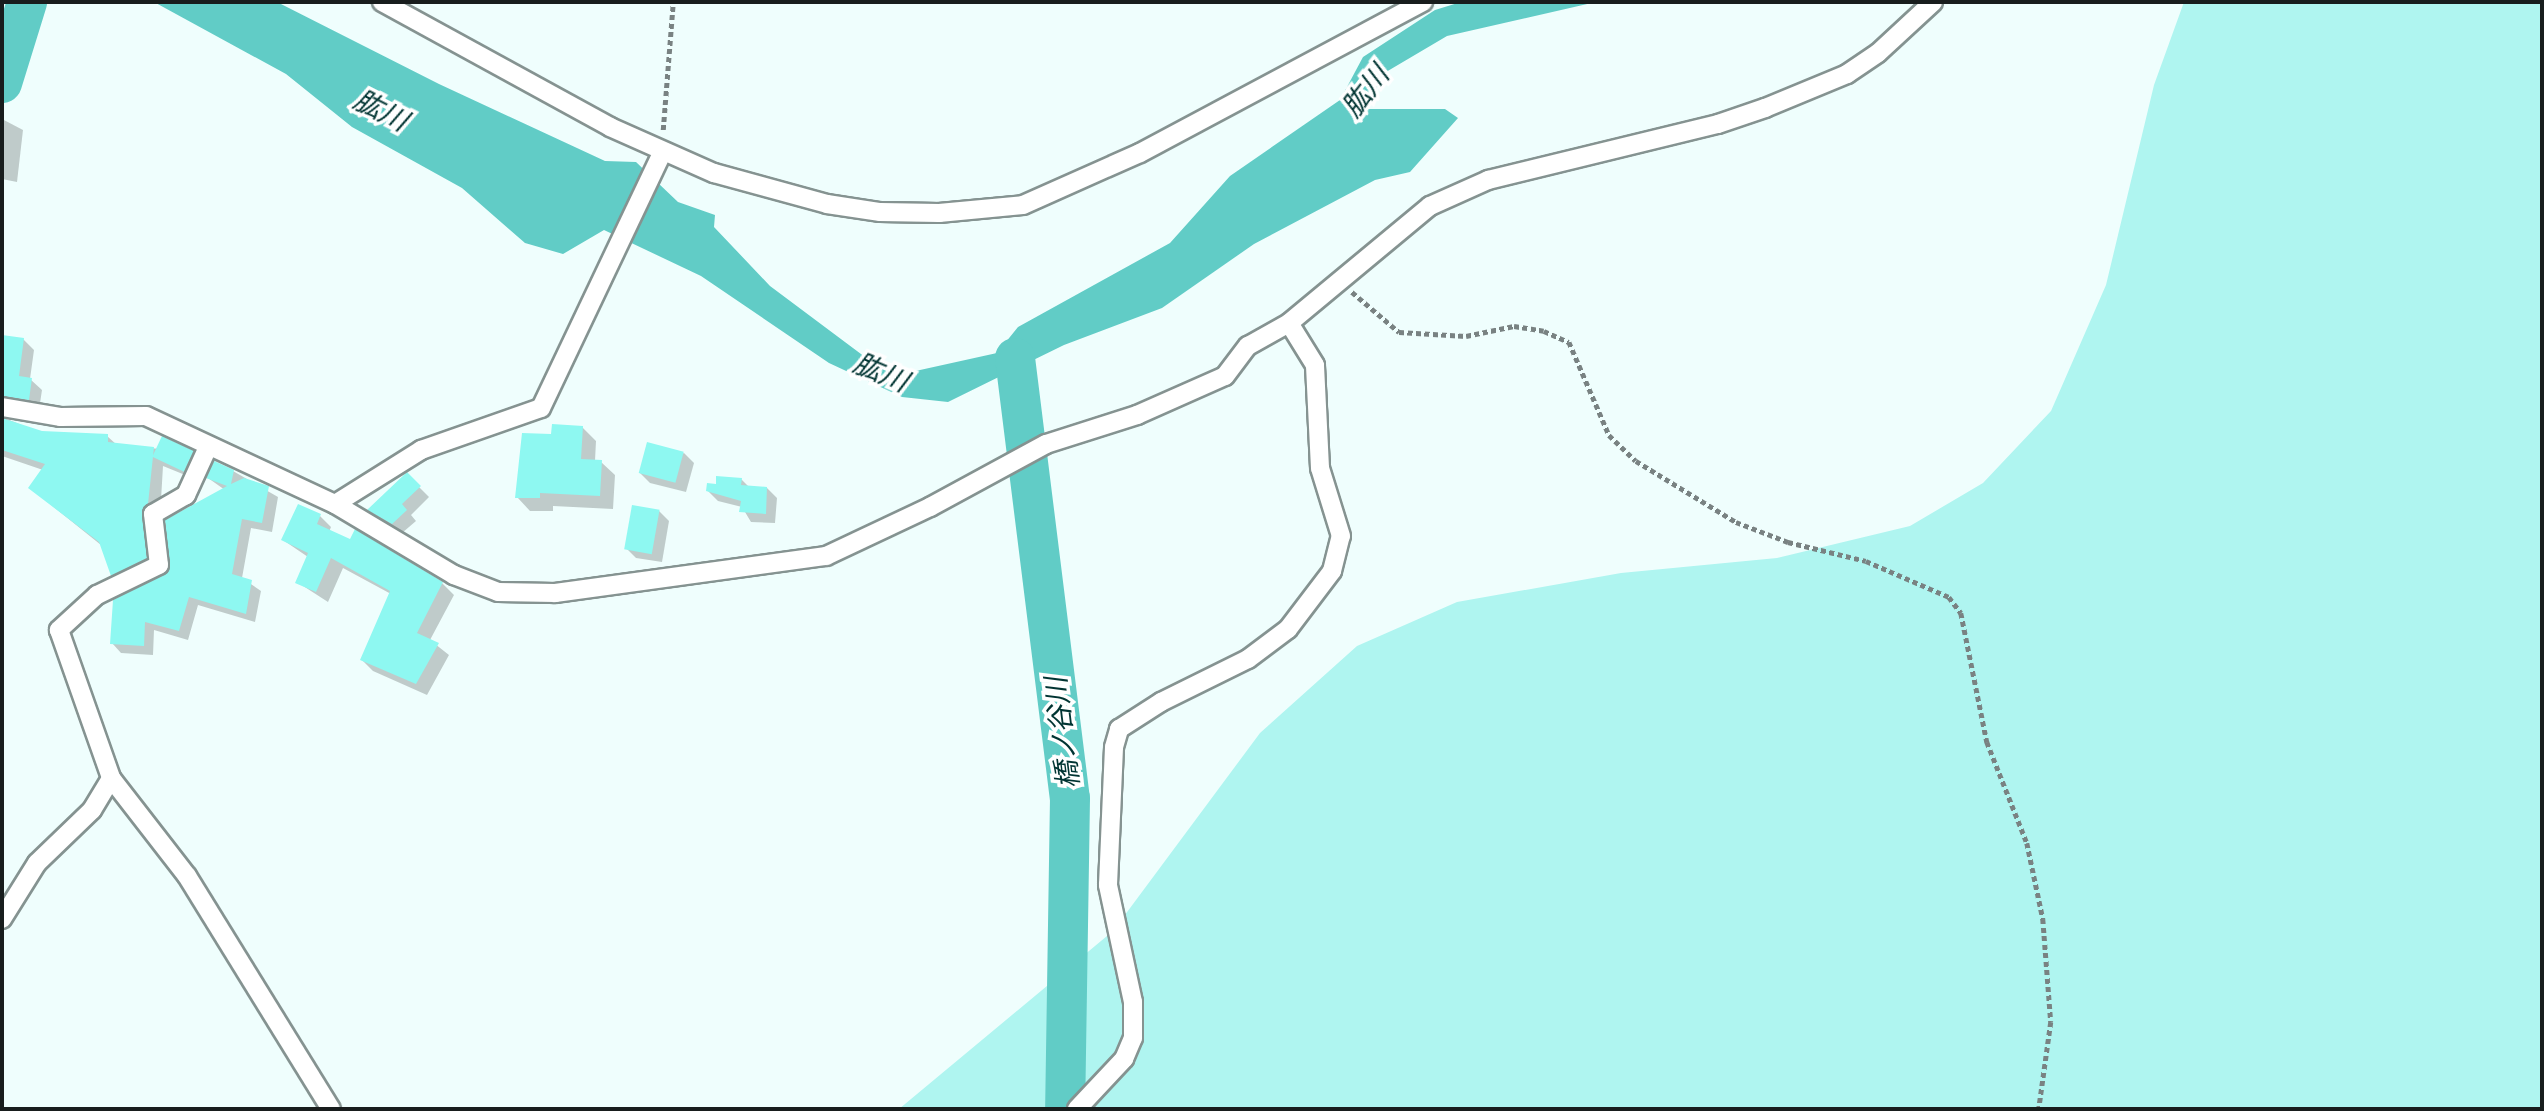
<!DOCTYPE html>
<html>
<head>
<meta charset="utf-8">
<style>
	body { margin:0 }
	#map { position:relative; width:2544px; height:1111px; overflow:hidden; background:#effefd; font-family:Cabin,"Noto Sans JP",sans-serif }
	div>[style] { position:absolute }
	.green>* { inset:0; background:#aff5f0 }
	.water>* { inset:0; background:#61ccc6 }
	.shadow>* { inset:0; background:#0003 }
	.river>* { height:40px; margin:-20px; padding:0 20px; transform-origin:20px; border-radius:20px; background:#61ccc6 }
	.building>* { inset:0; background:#8ef8f1; transform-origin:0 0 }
	.path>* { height:4.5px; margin-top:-2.25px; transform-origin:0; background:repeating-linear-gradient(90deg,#798282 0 5px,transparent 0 8.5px) }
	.roads { filter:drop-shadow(2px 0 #859391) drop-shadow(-2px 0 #859391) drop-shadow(0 2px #859391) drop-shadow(0 -2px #859391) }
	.minor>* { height:18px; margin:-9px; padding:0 9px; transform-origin:9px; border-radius:9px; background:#fff }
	span { translate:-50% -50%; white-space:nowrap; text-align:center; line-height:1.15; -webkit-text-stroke:7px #fff; paint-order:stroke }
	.water-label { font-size:28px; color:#003432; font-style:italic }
	.frame { position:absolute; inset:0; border:4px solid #181d1d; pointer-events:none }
</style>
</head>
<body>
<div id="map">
	<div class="green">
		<i style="clip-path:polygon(2184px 2px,2542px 2px,2542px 1109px,899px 1109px,1113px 931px,1260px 733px,1357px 646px,1457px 602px,1621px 573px,1777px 558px,1910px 526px,1983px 483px,2051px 411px,2106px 285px,2154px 85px)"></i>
	</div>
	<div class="water">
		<i style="clip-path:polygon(154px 2px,277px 2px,439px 84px,605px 161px,636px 162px,678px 202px,715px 215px,714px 227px,770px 286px,865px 357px,911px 372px,997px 353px,1018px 327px,1170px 243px,1230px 176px,1340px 100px,1363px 57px,1435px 10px,1461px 2px,1596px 2px,1447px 36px,1386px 72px,1365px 109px,1445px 109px,1458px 118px,1410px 172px,1375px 180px,1254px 244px,1162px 308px,1064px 345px,948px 402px,902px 397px,829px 363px,701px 276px,604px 230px,563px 254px,525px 243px,462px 188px,352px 127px,286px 74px)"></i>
	</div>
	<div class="shadow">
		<i style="clip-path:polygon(2px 119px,23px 130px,17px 182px,2px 179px)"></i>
		<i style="clip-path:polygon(2px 337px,23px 339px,34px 350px,30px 379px,42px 390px,39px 410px,2px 415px)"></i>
		<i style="clip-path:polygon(2px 417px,41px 433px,107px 436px,117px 445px,193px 452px,203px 462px,195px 479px,163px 466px,157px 569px,123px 585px,112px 575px,101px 545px,30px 488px,43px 470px,2px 456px)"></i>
		<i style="clip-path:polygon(582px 427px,596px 441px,595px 461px,601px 462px,615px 475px,613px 509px,553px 506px,553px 511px,530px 511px,517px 497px,553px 436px)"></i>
		<i style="clip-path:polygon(684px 453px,694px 463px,686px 492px,650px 483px,640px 473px)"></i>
		<i style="clip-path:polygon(233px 471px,278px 497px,272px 532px,251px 528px,242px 578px,261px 591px,255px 622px,198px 605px,188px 640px,154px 630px,153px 655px,121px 653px,112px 643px,171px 571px,225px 490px,208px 478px)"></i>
		<i style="clip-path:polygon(407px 475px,429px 497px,411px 515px,416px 521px,402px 533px,369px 510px)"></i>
		<i style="clip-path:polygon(741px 479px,749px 487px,767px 488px,777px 498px,775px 523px,751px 522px,742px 507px,718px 501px,708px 491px)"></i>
		<i style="clip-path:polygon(659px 511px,669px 521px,662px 562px,636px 558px,626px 548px)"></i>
		<i style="clip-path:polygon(320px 516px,331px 527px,329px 532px,442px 583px,454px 595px,430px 640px,449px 655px,427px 695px,373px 671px,362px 660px,391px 594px,343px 568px,328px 602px,297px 582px,308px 557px,283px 540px)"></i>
	</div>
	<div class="river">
		<i style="left:2px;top:83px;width:85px;rotate:-72.8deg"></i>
		<i style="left:1015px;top:358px;width:443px;rotate:82.9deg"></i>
		<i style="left:1070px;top:798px;width:311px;rotate:90.9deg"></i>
	</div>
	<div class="building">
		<i style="clip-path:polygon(2px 335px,24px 338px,19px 376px,32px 378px,29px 400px,2px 396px)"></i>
		<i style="clip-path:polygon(2px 418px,42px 431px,108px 434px,108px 442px,154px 447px,148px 504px,142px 515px,147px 558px,111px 576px,99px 542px,28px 488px,45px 464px,2px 450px)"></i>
		<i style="clip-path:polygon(552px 424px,583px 426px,581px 459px,602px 460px,600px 496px,540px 493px,540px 498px,515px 498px,522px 433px,551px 434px)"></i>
		<i style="left:162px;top:436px;width:35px;height:23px;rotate:25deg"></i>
		<i style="left:647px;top:442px;width:38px;height:32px;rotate:15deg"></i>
		<i style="clip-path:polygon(214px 461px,234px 470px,231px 484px,244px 478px,269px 486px,262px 523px,242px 519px,232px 574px,252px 580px,246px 614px,189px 597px,179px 631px,145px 622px,144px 646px,110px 644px,113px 600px,169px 570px,165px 520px,227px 486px,206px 478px)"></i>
		<i style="clip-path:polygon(407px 472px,421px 486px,402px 504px,407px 510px,392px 524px,367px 510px)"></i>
		<i style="clip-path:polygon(716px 476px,742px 478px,741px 485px,767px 487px,766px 514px,739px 512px,741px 501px,706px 491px,707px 483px,716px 484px)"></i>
		<i style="clip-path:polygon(298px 504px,321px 514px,317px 524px,350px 539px,355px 529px,443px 582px,417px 633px,439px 643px,416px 684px,360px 660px,390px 591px,331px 558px,316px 592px,295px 583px,308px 553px,281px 540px)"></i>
		<i style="left:632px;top:505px;width:28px;height:45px;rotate:10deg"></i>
	</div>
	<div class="path">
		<i style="left:663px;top:130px;width:128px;rotate:-85.5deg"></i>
		<i style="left:1352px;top:292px;width:62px;rotate:40.4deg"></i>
		<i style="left:1399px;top:332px;width:67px;rotate:3.4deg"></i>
		<i style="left:1466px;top:336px;width:49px;rotate:-11.8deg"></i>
		<i style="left:1514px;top:326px;width:30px;rotate:9deg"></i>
		<i style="left:1544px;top:331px;width:27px;rotate:24deg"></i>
		<i style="left:1569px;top:342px;width:101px;rotate:66.7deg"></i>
		<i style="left:1609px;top:435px;width:37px;rotate:44deg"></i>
		<i style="left:1636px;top:461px;width:117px;rotate:31.4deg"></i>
		<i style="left:1736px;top:522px;width:56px;rotate:21deg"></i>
		<i style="left:1788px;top:542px;width:80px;rotate:13.7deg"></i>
		<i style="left:1866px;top:561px;width:90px;rotate:23.4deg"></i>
		<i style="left:1949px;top:597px;width:20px;rotate:53deg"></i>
		<i style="left:1961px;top:613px;width:132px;rotate:78.6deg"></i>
		<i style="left:1987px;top:742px;width:109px;rotate:68.4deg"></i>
		<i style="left:2027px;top:843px;width:78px;rotate:78.1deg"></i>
		<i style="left:2043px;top:919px;width:103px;rotate:85.6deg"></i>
		<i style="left:2051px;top:1022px;width:88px;rotate:97.9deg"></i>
	</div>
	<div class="roads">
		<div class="minor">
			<i style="left:382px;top:2px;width:260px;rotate:28.7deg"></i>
			<i style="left:610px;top:127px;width:114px;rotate:23.9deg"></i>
			<i style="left:714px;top:173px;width:117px;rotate:15.3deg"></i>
			<i style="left:827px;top:204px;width:54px;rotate:8.6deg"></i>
			<i style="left:880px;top:212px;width:59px;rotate:1deg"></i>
			<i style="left:939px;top:213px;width:84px;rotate:-5.4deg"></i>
			<i style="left:1023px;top:205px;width:128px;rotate:-24deg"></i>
			<i style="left:1140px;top:153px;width:321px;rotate:-28.1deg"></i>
			<i style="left:2px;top:407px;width:60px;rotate:9.6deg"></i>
			<i style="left:61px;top:417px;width:85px;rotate:-0.7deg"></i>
			<i style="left:146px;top:416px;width:208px;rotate:25deg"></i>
			<i style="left:335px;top:504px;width:139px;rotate:30.8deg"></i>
			<i style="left:454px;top:575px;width:47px;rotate:21.1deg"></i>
			<i style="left:498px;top:592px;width:57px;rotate:1deg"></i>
			<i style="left:555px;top:593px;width:274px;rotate:-7.8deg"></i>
			<i style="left:826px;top:556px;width:115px;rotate:-25.2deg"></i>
			<i style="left:930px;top:507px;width:132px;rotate:-28.5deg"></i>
			<i style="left:1046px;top:444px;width:96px;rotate:-17.7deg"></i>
			<i style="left:1137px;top:415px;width:96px;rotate:-23.9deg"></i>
			<i style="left:1225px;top:376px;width:38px;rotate:-53deg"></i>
			<i style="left:1248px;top:346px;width:47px;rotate:-29.3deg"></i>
			<i style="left:1289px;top:323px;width:183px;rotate:-39.7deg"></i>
			<i style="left:1430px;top:206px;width:64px;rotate:-24.1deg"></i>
			<i style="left:1488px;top:180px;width:237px;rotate:-13.7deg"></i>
			<i style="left:1718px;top:124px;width:50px;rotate:-18.8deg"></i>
			<i style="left:1765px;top:108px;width:89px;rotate:-22.5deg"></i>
			<i style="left:1847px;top:74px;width:37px;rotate:-34deg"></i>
			<i style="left:1878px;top:53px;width:75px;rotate:-42.8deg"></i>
			<i style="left:208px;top:447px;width:53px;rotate:114.6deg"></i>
			<i style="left:186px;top:495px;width:38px;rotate:150deg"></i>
			<i style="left:153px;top:514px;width:51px;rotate:83.3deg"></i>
			<i style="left:159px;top:565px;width:69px;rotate:154.2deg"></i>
			<i style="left:97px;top:595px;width:52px;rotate:137.4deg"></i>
			<i style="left:59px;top:630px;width:157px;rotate:70.6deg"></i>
			<i style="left:111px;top:778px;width:124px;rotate:52.2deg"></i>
			<i style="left:187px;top:876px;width:274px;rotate:58.3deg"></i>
			<i style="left:335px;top:504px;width:102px;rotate:-32.1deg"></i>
			<i style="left:421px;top:450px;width:127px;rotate:-19.3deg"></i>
			<i style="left:541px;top:408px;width:282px;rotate:-64.6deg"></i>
			<i style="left:2px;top:919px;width:66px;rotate:-58deg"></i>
			<i style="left:37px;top:863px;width:76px;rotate:-43.9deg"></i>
			<i style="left:92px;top:810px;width:37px;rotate:-59deg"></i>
			<i style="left:1077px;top:1109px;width:69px;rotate:-46.8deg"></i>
			<i style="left:1124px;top:1059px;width:23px;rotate:-67deg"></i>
			<i style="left:1133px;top:1038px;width:36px;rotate:-90deg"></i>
			<i style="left:1133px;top:1002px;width:120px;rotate:-102.1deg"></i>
			<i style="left:1108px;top:885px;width:138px;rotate:-87.5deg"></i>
			<i style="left:1114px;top:747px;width:19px;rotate:-74deg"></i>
			<i style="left:1119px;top:729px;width:50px;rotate:-32.7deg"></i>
			<i style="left:1161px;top:702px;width:97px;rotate:-26.3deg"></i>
			<i style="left:1248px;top:659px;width:50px;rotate:-36.9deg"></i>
			<i style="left:1288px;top:629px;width:73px;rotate:-52.8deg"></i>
			<i style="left:1332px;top:571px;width:36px;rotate:-76deg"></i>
			<i style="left:1341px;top:536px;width:71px;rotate:-107.2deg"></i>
			<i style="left:1320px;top:468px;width:103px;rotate:-92.8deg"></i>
			<i style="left:1315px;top:365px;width:49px;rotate:-121.8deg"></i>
		</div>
	</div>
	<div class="water-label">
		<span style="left:1365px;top:91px;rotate:-52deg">肱川</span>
		<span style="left:381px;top:110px;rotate:27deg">肱川</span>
		<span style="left:881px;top:372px;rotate:23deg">肱川</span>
		<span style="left:1062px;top:733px;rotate:-97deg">橋ノ谷川</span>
	</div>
	<div class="frame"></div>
</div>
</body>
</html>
